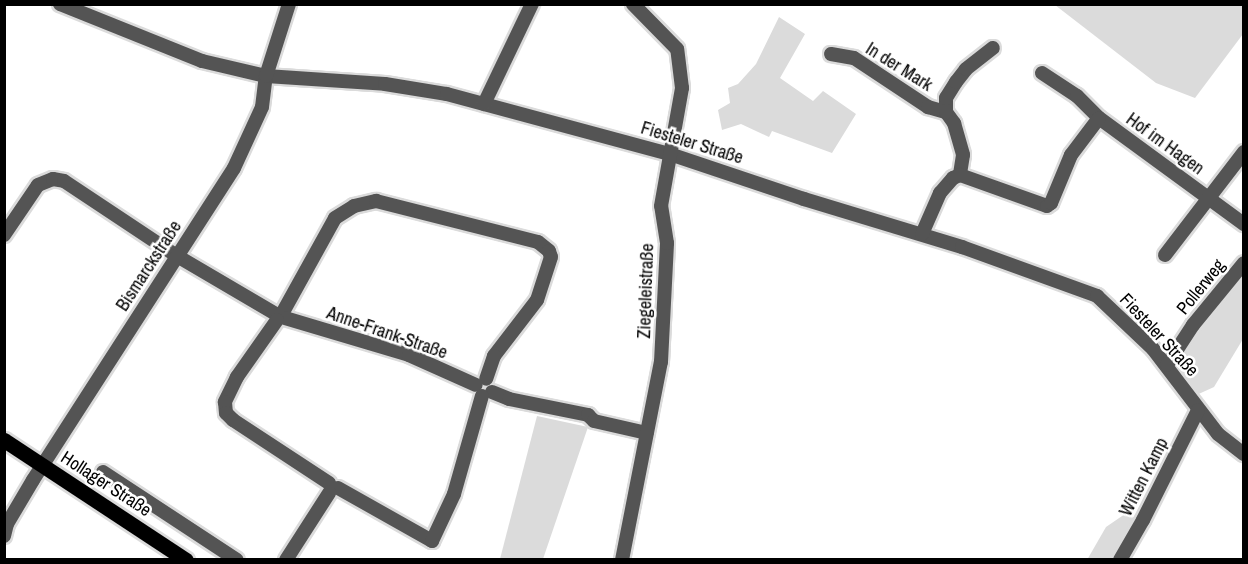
<!DOCTYPE html>
<html>
<head>
<meta charset="utf-8">
<style>
	body { margin:0 }
	#map { position:relative; width:1248px; height:564px; overflow:hidden; background:#fff; font-family:"Archivo Narrow",sans-serif }
	div>[style] { position:absolute }
	.green>* { inset:0; background:#dbdbdb }
	.roads { filter:drop-shadow(2px 0 #dbdbdb) drop-shadow(-2px 0 #dbdbdb) drop-shadow(0 2px #dbdbdb) drop-shadow(0 -2px #dbdbdb) }
	.minor>* { height:14px; margin:-7px; padding:0 7px; transform-origin:7px; border-radius:7px; background:#545454 }
	.major>* { height:15px; margin:-7.5px; padding:0 7.5px; transform-origin:7.5px; border-radius:7.5px; background:#000 }
	span { translate:-50% -50%; white-space:nowrap; text-align:center; line-height:1.15; -webkit-text-stroke:5px #fff; paint-order:stroke }
	.street-label { font-size:18px; color:#000 }
	.frame { position:absolute; inset:0; border:6px solid #000; pointer-events:none }
</style>
</head>
<body>
<div id="map">
	<div class="green">
		<i style="clip-path:polygon(1055px 5px,1243px 5px,1243px 34px,1195px 98px,1156px 83px)"></i>
		<i style="clip-path:polygon(779px 17px,805px 34px,780px 78px,813px 101px,823px 91px,856px 114px,832px 153px,772px 131px,769px 137px,741px 124px,722px 130px,718px 110px,730px 103px,728px 88px,738px 84px,756px 64px)"></i>
		<i style="clip-path:polygon(1243px 263px,1243px 339px,1214px 387px,1192px 397px,1167px 365px)"></i>
		<i style="clip-path:polygon(537px 416px,588px 427px,543px 559px,500px 559px)"></i>
		<i style="clip-path:polygon(1125px 514px,1143px 520px,1120px 559px,1087px 560px,1106px 527px)"></i>
	</div>
	<div class="roads">
		<div class="minor">
			<i style="left:60px;top:4px;width:153px;rotate:21.9deg"></i>
			<i style="left:202px;top:61px;width:66px;rotate:13.2deg"></i>
			<i style="left:266px;top:76px;width:119px;rotate:3.8deg"></i>
			<i style="left:385px;top:84px;width:63px;rotate:9.2deg"></i>
			<i style="left:447px;top:94px;width:231px;rotate:15.1deg"></i>
			<i style="left:670px;top:154px;width:141px;rotate:18.6deg"></i>
			<i style="left:804px;top:199px;width:165px;rotate:16.9deg"></i>
			<i style="left:962px;top:247px;width:144px;rotate:19.9deg"></i>
			<i style="left:1097px;top:296px;width:77px;rotate:43.4deg"></i>
			<i style="left:1153px;top:349px;width:107px;rotate:52.6deg"></i>
			<i style="left:1218px;top:434px;width:33px;rotate:38deg"></i>
			<i style="left:831px;top:54px;width:23px;rotate:10deg"></i>
			<i style="left:854px;top:58px;width:89px;rotate:33.5deg"></i>
			<i style="left:928px;top:107px;width:19px;rotate:16deg"></i>
			<i style="left:946px;top:112px;width:14px;rotate:54deg"></i>
			<i style="left:954px;top:123px;width:33px;rotate:74deg"></i>
			<i style="left:963px;top:155px;width:20px;rotate:99deg"></i>
			<i style="left:1042px;top:73px;width:42px;rotate:33.3deg"></i>
			<i style="left:1077px;top:96px;width:31px;rotate:45deg"></i>
			<i style="left:1099px;top:118px;width:180px;rotate:36.2deg"></i>
			<i style="left:484px;top:104px;width:111px;rotate:-64.4deg"></i>
			<i style="left:946px;top:112px;width:14px;rotate:-90deg"></i>
			<i style="left:946px;top:98px;width:19px;rotate:-58deg"></i>
			<i style="left:956px;top:82px;width:16px;rotate:-52deg"></i>
			<i style="left:966px;top:69px;width:34px;rotate:-38deg"></i>
			<i style="left:922px;top:234px;width:45px;rotate:-66.3deg"></i>
			<i style="left:940px;top:193px;width:20px;rotate:-49deg"></i>
			<i style="left:953px;top:178px;width:8px;rotate:-23deg"></i>
			<i style="left:960px;top:175px;width:92px;rotate:19.6deg"></i>
			<i style="left:1047px;top:206px;width:5px;rotate:-37deg"></i>
			<i style="left:1051px;top:203px;width:52px;rotate:-67.4deg"></i>
			<i style="left:1071px;top:155px;width:46px;rotate:-52.9deg"></i>
			<i style="left:4px;top:235px;width:60px;rotate:-55.8deg"></i>
			<i style="left:38px;top:185px;width:16px;rotate:-22deg"></i>
			<i style="left:53px;top:179px;width:11px;rotate:10deg"></i>
			<i style="left:64px;top:181px;width:136px;rotate:33.6deg"></i>
			<i style="left:177px;top:256px;width:115px;rotate:30.4deg"></i>
			<i style="left:1165px;top:255px;width:130px;rotate:-52.5deg"></i>
			<i style="left:283px;top:312px;width:107px;rotate:-61deg"></i>
			<i style="left:335px;top:218px;width:22px;rotate:-32deg"></i>
			<i style="left:354px;top:206px;width:23px;rotate:-13deg"></i>
			<i style="left:376px;top:201px;width:167px;rotate:14.2deg"></i>
			<i style="left:538px;top:242px;width:14px;rotate:39deg"></i>
			<i style="left:549px;top:251px;width:6px;rotate:72deg"></i>
			<i style="left:551px;top:257px;width:45px;rotate:108deg"></i>
			<i style="left:537px;top:300px;width:71px;rotate:127.5deg"></i>
			<i style="left:494px;top:356px;width:24px;rotate:109deg"></i>
			<i style="left:285px;top:318px;width:129px;rotate:16.6deg"></i>
			<i style="left:409px;top:355px;width:73px;rotate:24.1deg"></i>
			<i style="left:277px;top:320px;width:70px;rotate:125.1deg"></i>
			<i style="left:237px;top:377px;width:28px;rotate:116deg"></i>
			<i style="left:225px;top:402px;width:11px;rotate:85deg"></i>
			<i style="left:226px;top:413px;width:10px;rotate:45deg"></i>
			<i style="left:233px;top:420px;width:115px;rotate:33.3deg"></i>
			<i style="left:1167px;top:365px;width:48px;rotate:-57deg"></i>
			<i style="left:1193px;top:325px;width:80px;rotate:-50.6deg"></i>
			<i style="left:492px;top:392px;width:18px;rotate:22deg"></i>
			<i style="left:509px;top:399px;width:81px;rotate:11.4deg"></i>
			<i style="left:588px;top:415px;width:8px;rotate:45deg"></i>
			<i style="left:594px;top:421px;width:54px;rotate:12.8deg"></i>
			<i style="left:103px;top:472px;width:160px;rotate:33.3deg"></i>
			<i style="left:338px;top:488px;width:108px;rotate:29.4deg"></i>
			<i style="left:432px;top:541px;width:52px;rotate:-64.9deg"></i>
			<i style="left:454px;top:494px;width:102px;rotate:-74.1deg"></i>
			<i style="left:4px;top:536px;width:12px;rotate:-76deg"></i>
			<i style="left:7px;top:524px;width:51px;rotate:-59.4deg"></i>
			<i style="left:33px;top:480px;width:371px;rotate:-57.2deg"></i>
			<i style="left:234px;top:168px;width:67px;rotate:-65.3deg"></i>
			<i style="left:262px;top:107px;width:31px;rotate:-83deg"></i>
			<i style="left:266px;top:76px;width:76px;rotate:-72.3deg"></i>
			<i style="left:286px;top:560px;width:80px;rotate:-57.3deg"></i>
			<i style="left:622px;top:560px;width:202px;rotate:-78.9deg"></i>
			<i style="left:661px;top:362px;width:119px;rotate:-87.1deg"></i>
			<i style="left:667px;top:243px;width:37px;rotate:-99deg"></i>
			<i style="left:661px;top:206px;width:120px;rotate:-79.9deg"></i>
			<i style="left:682px;top:88px;width:39px;rotate:-97deg"></i>
			<i style="left:677px;top:49px;width:63px;rotate:-134.4deg"></i>
			<i style="left:1120px;top:560px;width:46px;rotate:-60.1deg"></i>
			<i style="left:1143px;top:520px;width:123px;rotate:-63.4deg"></i>
		</div>
		<div class="major">
			<i style="left:4px;top:440px;width:218px;rotate:33.4deg"></i>
		</div>
	</div>
	<div class="street-label">
		<span style="left:899px;top:67px;rotate:32deg">In der Mark</span>
		<span style="left:692px;top:143px;rotate:17deg">Fiesteler Straße</span>
		<span style="left:1165px;top:144px;rotate:36deg">Hof im Hagen</span>
		<span style="left:149px;top:266px;rotate:-57deg">Bismarckstraße</span>
		<span style="left:1201px;top:287px;rotate:-51deg">Pollerweg</span>
		<span style="left:646px;top:291px;rotate:-88deg">Ziegeleistraße</span>
		<span style="left:387px;top:333px;rotate:19deg">Anne-Frank-Straße</span>
		<span style="left:1159px;top:335px;rotate:47deg">Fiesteler Straße</span>
		<span style="left:1144px;top:477px;rotate:-63deg">Witten Kamp</span>
		<span style="left:106px;top:484px;rotate:33deg">Hollager Straße</span>
	</div>
	<div class="frame"></div>
</div>
</body>
</html>
